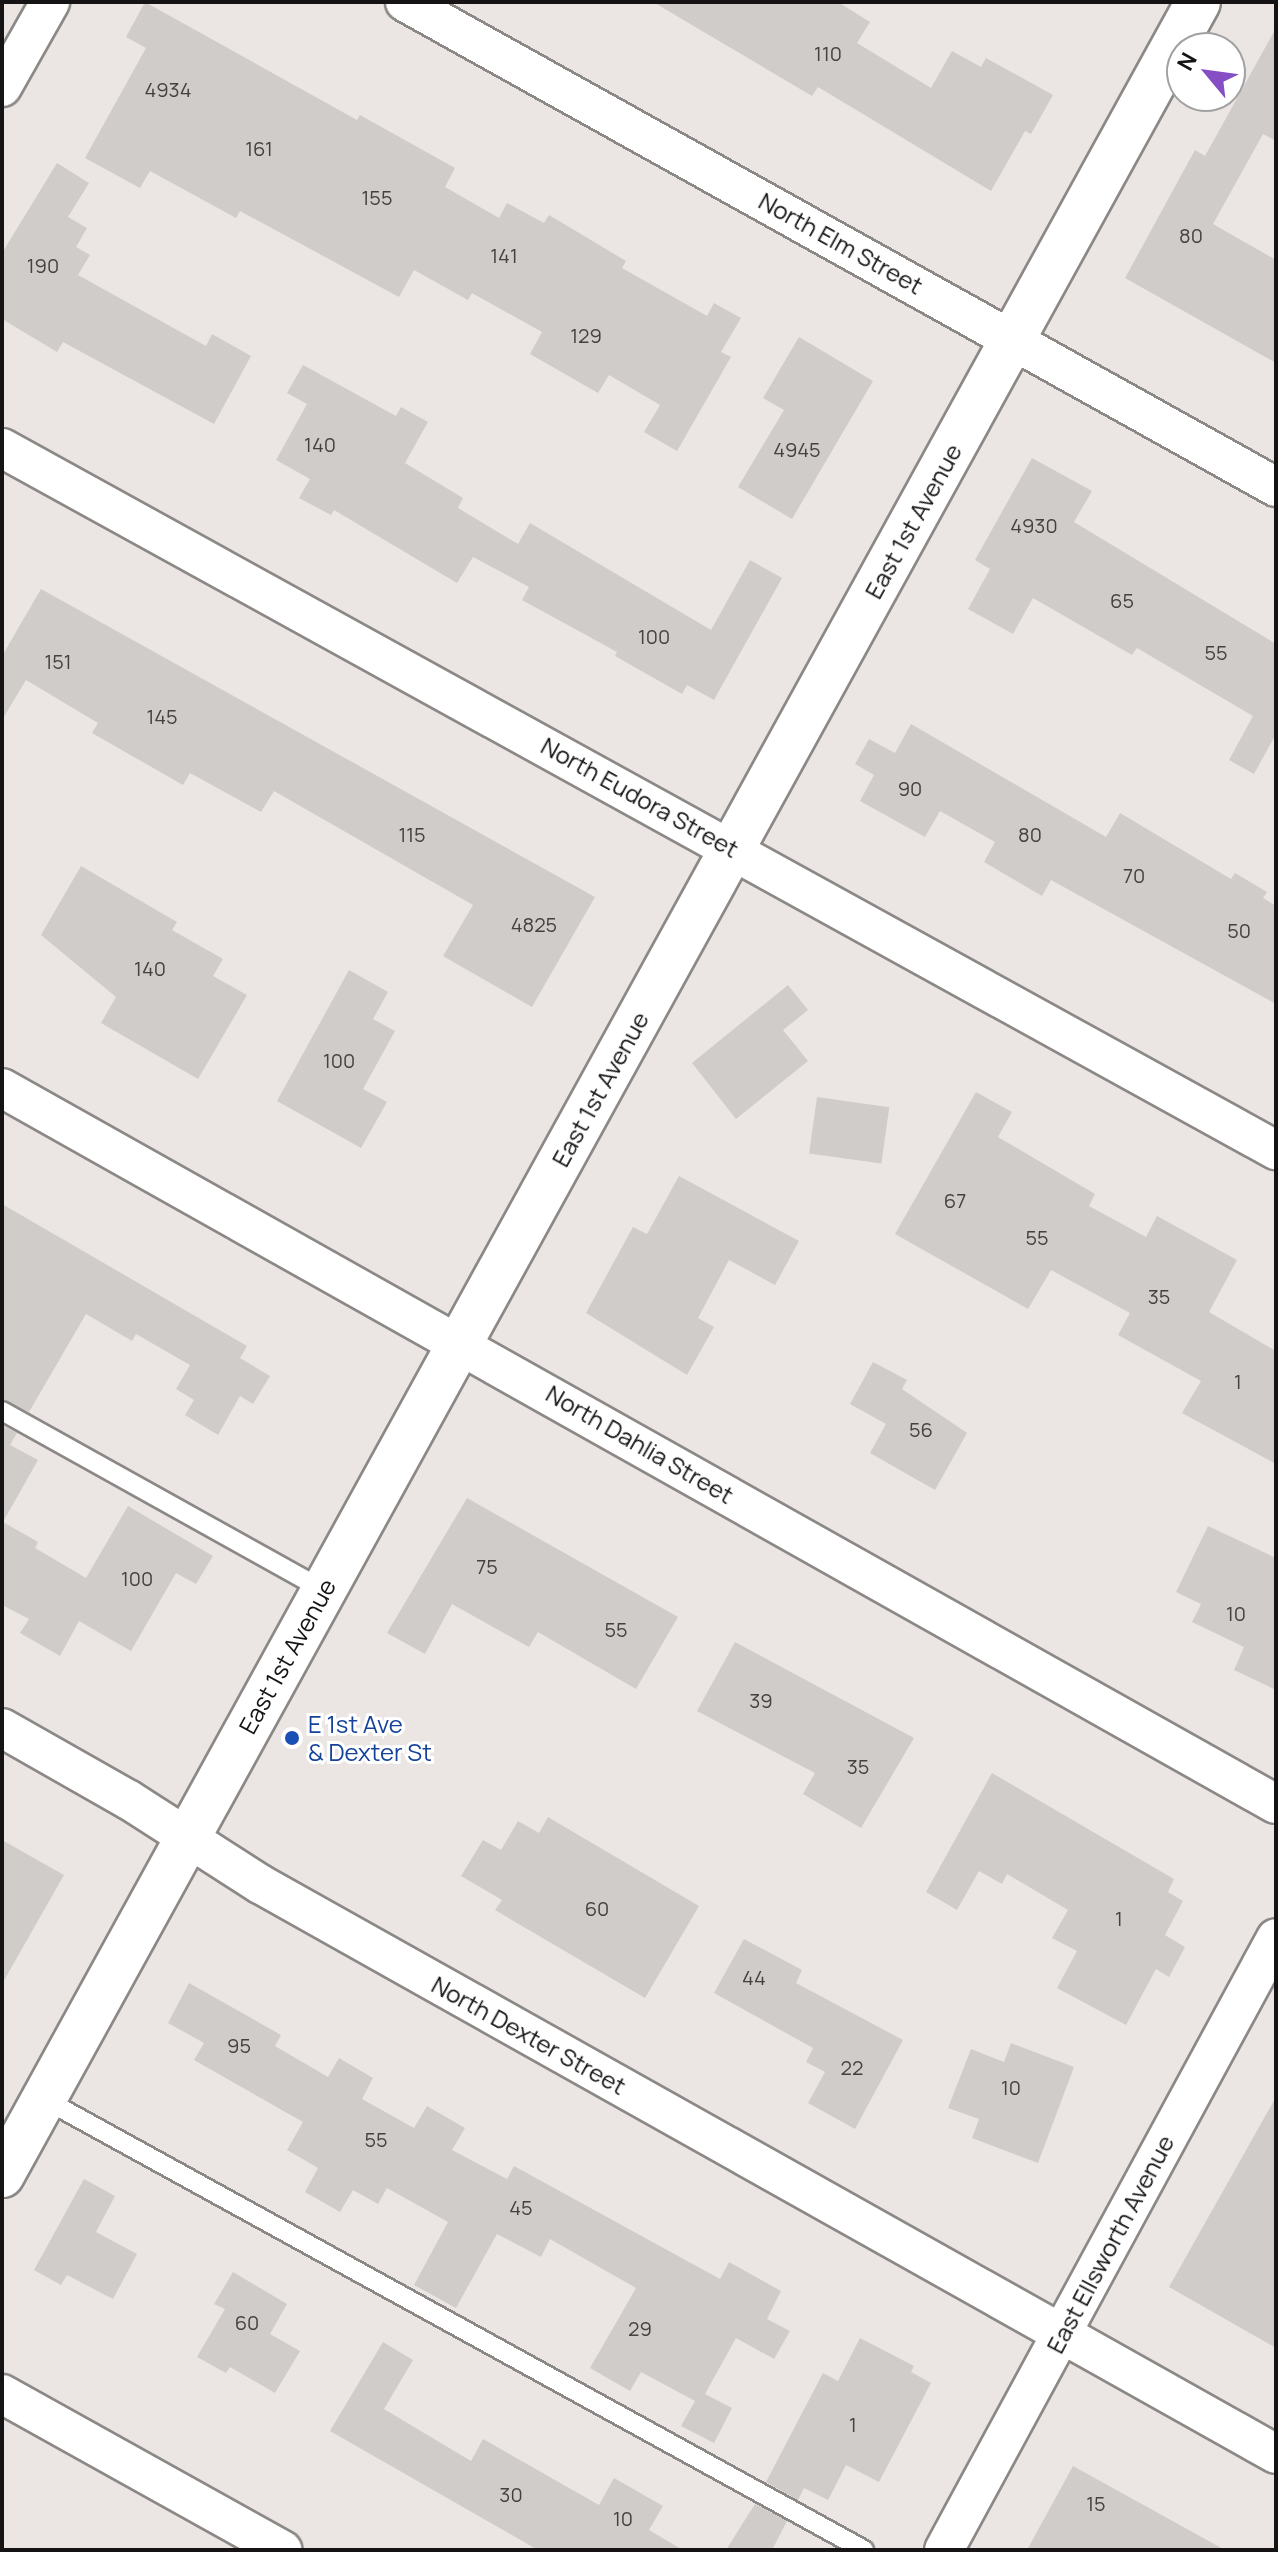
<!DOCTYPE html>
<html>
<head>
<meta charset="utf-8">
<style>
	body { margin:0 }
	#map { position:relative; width:1278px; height:2552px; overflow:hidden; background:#ebe6e4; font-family:Manrope,sans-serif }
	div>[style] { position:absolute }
	.building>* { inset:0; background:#d0ccc9; transform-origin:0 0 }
	.roads { filter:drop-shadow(2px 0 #8c8886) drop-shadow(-2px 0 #8c8886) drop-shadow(0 2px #8c8886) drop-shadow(0 -2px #8c8886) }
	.service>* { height:18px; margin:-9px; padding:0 9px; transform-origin:9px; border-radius:9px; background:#fff }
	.minor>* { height:38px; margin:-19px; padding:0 19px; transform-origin:19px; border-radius:19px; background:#fff }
	.tertiary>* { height:44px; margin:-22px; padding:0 22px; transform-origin:22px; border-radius:22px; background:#fff }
	.dots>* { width:22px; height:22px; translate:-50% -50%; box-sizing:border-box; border:4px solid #fff; border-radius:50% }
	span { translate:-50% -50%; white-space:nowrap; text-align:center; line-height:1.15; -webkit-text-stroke:6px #fff; paint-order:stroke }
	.number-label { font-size:20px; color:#444140 }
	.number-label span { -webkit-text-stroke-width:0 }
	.street-label { font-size:24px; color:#151313 }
	.transit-label { font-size:24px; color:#164399 }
	.left { translate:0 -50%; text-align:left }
	.frame { position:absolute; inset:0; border:4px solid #151313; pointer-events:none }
	.north { position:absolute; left:1166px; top:32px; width:80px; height:80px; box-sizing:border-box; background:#fff; border:2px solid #a1a1a1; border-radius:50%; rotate:299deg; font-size:22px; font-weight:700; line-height:32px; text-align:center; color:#151313 }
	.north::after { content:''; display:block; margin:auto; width:28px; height:36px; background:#854ec5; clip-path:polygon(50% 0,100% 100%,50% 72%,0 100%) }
</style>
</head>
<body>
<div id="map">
	<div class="building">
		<i style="clip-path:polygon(145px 2px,357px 120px,360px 115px,455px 168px,445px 187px,499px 218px,507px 203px,544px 223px,549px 215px,626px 261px,622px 268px,707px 316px,714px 303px,741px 318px,721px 352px,731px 357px,677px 451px,644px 432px,660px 405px,609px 375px,598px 393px,530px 354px,542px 332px,472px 293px,468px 300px,414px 270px,399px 297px,240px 211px,236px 218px,150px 171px,140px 188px,85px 158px,146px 48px,126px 37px)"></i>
		<i style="clip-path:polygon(653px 2px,838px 2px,870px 22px,857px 43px,931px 88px,952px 51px,981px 67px,986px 58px,1053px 95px,1031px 134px,1025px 131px,991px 191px,818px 87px,812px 96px)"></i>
		<i style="clip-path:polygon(1276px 28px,1276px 141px,1263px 134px,1213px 224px,1276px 260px,1276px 363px,1125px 278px,1195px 150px,1205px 156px)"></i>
		<i style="clip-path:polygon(57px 163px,89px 183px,68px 217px,87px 228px,76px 247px,90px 255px,78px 275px,206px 346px,212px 334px,251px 356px,214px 424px,63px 342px,57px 352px,2px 319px,2px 253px)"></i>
		<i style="clip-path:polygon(799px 337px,873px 381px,792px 519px,738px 487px,784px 410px,763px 398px)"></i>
		<i style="clip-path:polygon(303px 365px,396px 416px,401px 407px,428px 422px,405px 463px,463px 498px,458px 508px,518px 544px,530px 523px,711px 630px,750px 560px,782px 578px,714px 700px,687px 685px,682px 694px,615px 656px,617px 652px,522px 600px,529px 587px,473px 557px,457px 583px,334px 510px,331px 515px,299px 498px,310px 479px,276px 460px,307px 404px,287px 393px)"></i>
		<i style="clip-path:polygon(1032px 458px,1092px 491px,1074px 522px,1276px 644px,1276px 734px,1254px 774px,1229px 760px,1253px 716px,1137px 648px,1132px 655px,1033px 598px,1013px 634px,968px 609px,990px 569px,975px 560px)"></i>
		<i style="clip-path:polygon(41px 589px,595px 897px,532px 1007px,443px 956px,473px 905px,274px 791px,261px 812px,190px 773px,183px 785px,92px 733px,98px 723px,26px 680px,2px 720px,2px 656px)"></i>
		<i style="clip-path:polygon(911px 724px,1106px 837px,1120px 813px,1231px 879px,1235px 873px,1267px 892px,1263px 898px,1276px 906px,1276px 1004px,1051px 880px,1042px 896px,984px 862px,995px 842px,940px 811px,925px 837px,860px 801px,874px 775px,855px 764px,869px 739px,895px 753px)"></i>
		<i style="clip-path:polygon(81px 866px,177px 922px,172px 930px,223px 959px,213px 976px,247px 995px,198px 1079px,101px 1023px,116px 997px,41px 935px)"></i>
		<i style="clip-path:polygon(349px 970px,388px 992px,373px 1019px,395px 1031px,363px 1089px,387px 1102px,361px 1148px,277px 1101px)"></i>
		<i style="clip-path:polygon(788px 985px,808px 1010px,783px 1030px,808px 1061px,736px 1119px,692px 1063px)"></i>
		<i style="clip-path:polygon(976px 1092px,1012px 1112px,998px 1137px,1095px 1194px,1089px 1206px,1146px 1237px,1157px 1216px,1237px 1260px,1209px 1312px,1276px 1351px,1276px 1464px,1182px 1413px,1201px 1381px,1118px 1335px,1130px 1313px,1051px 1270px,1028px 1309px,895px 1234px)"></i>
		<i style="left:817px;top:1097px;width:73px;height:57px;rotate:8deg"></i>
		<i style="clip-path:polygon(679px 1176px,799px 1241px,775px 1285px,729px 1260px,698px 1318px,714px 1327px,687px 1375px,586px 1313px,633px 1227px,647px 1234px)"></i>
		<i style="clip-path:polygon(2px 1204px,247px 1346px,240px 1358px,270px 1376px,253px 1404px,240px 1396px,218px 1435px,185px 1415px,194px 1400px,176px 1389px,190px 1365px,136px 1334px,132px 1341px,86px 1314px,29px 1412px,2px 1399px)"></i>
		<i style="clip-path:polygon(873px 1362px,907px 1380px,902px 1389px,967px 1433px,935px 1490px,870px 1453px,886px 1424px,850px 1404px)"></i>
		<i style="clip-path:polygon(2px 1425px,17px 1433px,10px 1445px,38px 1460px,3px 1522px,38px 1542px,35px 1548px,86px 1578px,128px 1506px,213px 1556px,196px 1584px,176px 1573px,131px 1651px,79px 1621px,60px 1656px,20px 1633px,29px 1619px,2px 1605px)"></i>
		<i style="clip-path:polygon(467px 1498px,678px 1617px,636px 1689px,538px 1632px,529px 1647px,452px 1604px,425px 1654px,387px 1633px)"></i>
		<i style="clip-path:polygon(1208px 1526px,1276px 1558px,1276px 1690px,1234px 1670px,1244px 1647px,1192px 1622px,1201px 1604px,1176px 1592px)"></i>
		<i style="clip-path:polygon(735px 1642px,914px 1738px,861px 1828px,803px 1794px,815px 1773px,697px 1711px)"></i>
		<i style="clip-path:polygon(992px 1773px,1174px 1879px,1168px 1892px,1183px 1901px,1165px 1935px,1185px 1947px,1169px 1977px,1156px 1969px,1126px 2025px,1057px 1988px,1077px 1951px,1052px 1938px,1068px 1910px,1007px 1874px,1002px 1884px,979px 1871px,957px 1910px,926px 1892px)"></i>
		<i style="clip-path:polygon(548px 1817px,699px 1906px,645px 1998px,495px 1910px,502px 1900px,461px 1876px,483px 1840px,501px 1850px,518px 1821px,539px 1833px)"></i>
		<i style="clip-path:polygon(2px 1840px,64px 1875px,2px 1984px)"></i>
		<i style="clip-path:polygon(744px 1939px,802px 1970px,796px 1983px,903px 2040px,855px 2129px,808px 2103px,825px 2072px,806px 2062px,813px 2048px,714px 1993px)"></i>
		<i style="clip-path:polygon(189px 1983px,281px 2035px,275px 2046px,328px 2077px,339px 2058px,373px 2078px,362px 2099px,414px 2128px,427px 2106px,465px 2128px,452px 2150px,507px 2179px,514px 2166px,720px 2279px,729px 2262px,781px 2291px,767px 2319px,790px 2331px,774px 2359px,736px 2338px,705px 2394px,732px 2408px,714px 2443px,681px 2426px,695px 2401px,641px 2372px,630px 2391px,590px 2368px,636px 2288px,550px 2239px,541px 2257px,497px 2234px,456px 2308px,414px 2285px,448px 2222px,387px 2188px,378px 2204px,353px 2190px,340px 2212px,305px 2192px,318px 2168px,287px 2150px,303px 2122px,194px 2060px,204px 2043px,168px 2023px)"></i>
		<i style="clip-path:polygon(1011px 2043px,1074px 2067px,1038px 2163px,972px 2138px,979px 2119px,948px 2108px,971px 2049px,1004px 2062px)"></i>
		<i style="clip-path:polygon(1276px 2097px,1276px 2348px,1169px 2287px)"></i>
		<i style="clip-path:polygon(84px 2179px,115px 2196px,96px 2232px,137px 2254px,113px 2299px,67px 2275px,61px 2285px,34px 2270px)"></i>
		<i style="clip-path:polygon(233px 2272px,287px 2304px,270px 2334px,300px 2351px,275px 2393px,230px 2367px,226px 2373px,197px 2357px,225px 2309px,214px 2304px)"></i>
		<i style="clip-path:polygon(860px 2338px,914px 2366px,911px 2372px,931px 2383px,879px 2482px,846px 2465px,828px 2500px,804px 2488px,798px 2500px,766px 2482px,823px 2373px,838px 2381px)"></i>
		<i style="clip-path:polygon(383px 2342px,413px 2360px,384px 2409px,471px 2461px,483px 2439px,599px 2505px,614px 2478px,663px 2506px,649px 2530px,683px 2550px,538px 2550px,330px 2431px)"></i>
		<i style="clip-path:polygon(1073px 2466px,1225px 2550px,1027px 2550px)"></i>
		<i style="clip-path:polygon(755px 2504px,787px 2521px,772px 2550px,726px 2550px)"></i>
	</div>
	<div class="roads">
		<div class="service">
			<i style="left:2px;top:1411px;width:368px;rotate:29.1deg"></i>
			<i style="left:44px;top:2099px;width:936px;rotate:28.81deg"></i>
		</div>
		<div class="minor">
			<i style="left:405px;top:2px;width:997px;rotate:29.11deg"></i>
			<i style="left:2px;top:87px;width:98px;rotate:-60.5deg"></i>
			<i style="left:2px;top:448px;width:1455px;rotate:28.86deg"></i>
			<i style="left:2px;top:1088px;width:1461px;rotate:29.34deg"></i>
			<i style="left:2px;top:1728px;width:146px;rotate:29.6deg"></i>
			<i style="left:129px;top:1800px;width:156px;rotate:32.7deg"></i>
			<i style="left:260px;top:1884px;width:1165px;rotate:29.29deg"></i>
			<i style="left:2px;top:2394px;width:321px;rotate:29.1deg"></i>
			<i style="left:944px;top:2550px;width:696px;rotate:-61.52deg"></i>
		</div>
		<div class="tertiary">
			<i style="left:2px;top:2175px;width:2480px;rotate:-61.17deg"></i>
		</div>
	</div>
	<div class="dots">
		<i style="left:292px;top:1738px;background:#1a4fb4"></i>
	</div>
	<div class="number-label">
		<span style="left:828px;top:53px">110</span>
		<span style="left:168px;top:89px">4934</span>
		<span style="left:259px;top:148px">161</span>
		<span style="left:377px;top:197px">155</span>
		<span style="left:1191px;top:235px">80</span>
		<span style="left:504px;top:255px">141</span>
		<span style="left:43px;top:265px">190</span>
		<span style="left:586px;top:335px">129</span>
		<span style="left:320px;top:444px">140</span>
		<span style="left:797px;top:449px">4945</span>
		<span style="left:1034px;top:525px">4930</span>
		<span style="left:1122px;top:600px">65</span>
		<span style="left:654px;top:636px">100</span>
		<span style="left:1216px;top:652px">55</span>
		<span style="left:58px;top:661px">151</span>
		<span style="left:162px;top:716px">145</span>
		<span style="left:910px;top:788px">90</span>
		<span style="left:412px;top:834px">115</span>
		<span style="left:1030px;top:834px">80</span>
		<span style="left:1134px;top:875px">70</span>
		<span style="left:534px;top:924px">4825</span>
		<span style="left:1239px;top:930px">50</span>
		<span style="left:150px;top:968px">140</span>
		<span style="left:339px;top:1060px">100</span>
		<span style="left:955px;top:1200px">67</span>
		<span style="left:1037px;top:1237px">55</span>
		<span style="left:1159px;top:1296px">35</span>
		<span style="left:1238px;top:1381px">1</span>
		<span style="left:921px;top:1429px">56</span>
		<span style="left:487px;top:1566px">75</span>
		<span style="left:137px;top:1578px">100</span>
		<span style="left:1236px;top:1613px">10</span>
		<span style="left:616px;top:1629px">55</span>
		<span style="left:761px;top:1700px">39</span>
		<span style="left:858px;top:1766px">35</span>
		<span style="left:597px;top:1908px">60</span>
		<span style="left:1119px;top:1918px">1</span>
		<span style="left:754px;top:1977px">44</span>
		<span style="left:239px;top:2045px">95</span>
		<span style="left:852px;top:2067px">22</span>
		<span style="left:1011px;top:2087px">10</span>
		<span style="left:376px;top:2139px">55</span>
		<span style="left:521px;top:2207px">45</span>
		<span style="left:247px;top:2322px">60</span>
		<span style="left:640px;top:2328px">29</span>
		<span style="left:853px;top:2424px">1</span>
		<span style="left:511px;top:2494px">30</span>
		<span style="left:1096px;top:2503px">15</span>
		<span style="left:623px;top:2518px">10</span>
	</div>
	<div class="street-label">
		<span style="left:841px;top:243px;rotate:29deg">North Elm Street</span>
		<span style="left:913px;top:521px;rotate:-61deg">East 1st Avenue</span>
		<span style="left:640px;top:797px;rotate:29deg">North Eudora Street</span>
		<span style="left:600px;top:1089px;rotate:-61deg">East 1st Avenue</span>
		<span style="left:640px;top:1444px;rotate:30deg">North Dahlia Street</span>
		<span style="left:287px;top:1656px;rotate:-61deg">East 1st Avenue</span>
		<span style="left:529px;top:2035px;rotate:29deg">North Dexter Street</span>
		<span style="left:1110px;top:2244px;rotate:-62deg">East Ellsworth Avenue</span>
	</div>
	<div class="transit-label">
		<span class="left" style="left:308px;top:1738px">E 1st Ave<br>&amp; Dexter St</span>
	</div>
	<div class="frame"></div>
	<div class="north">N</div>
</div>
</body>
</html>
